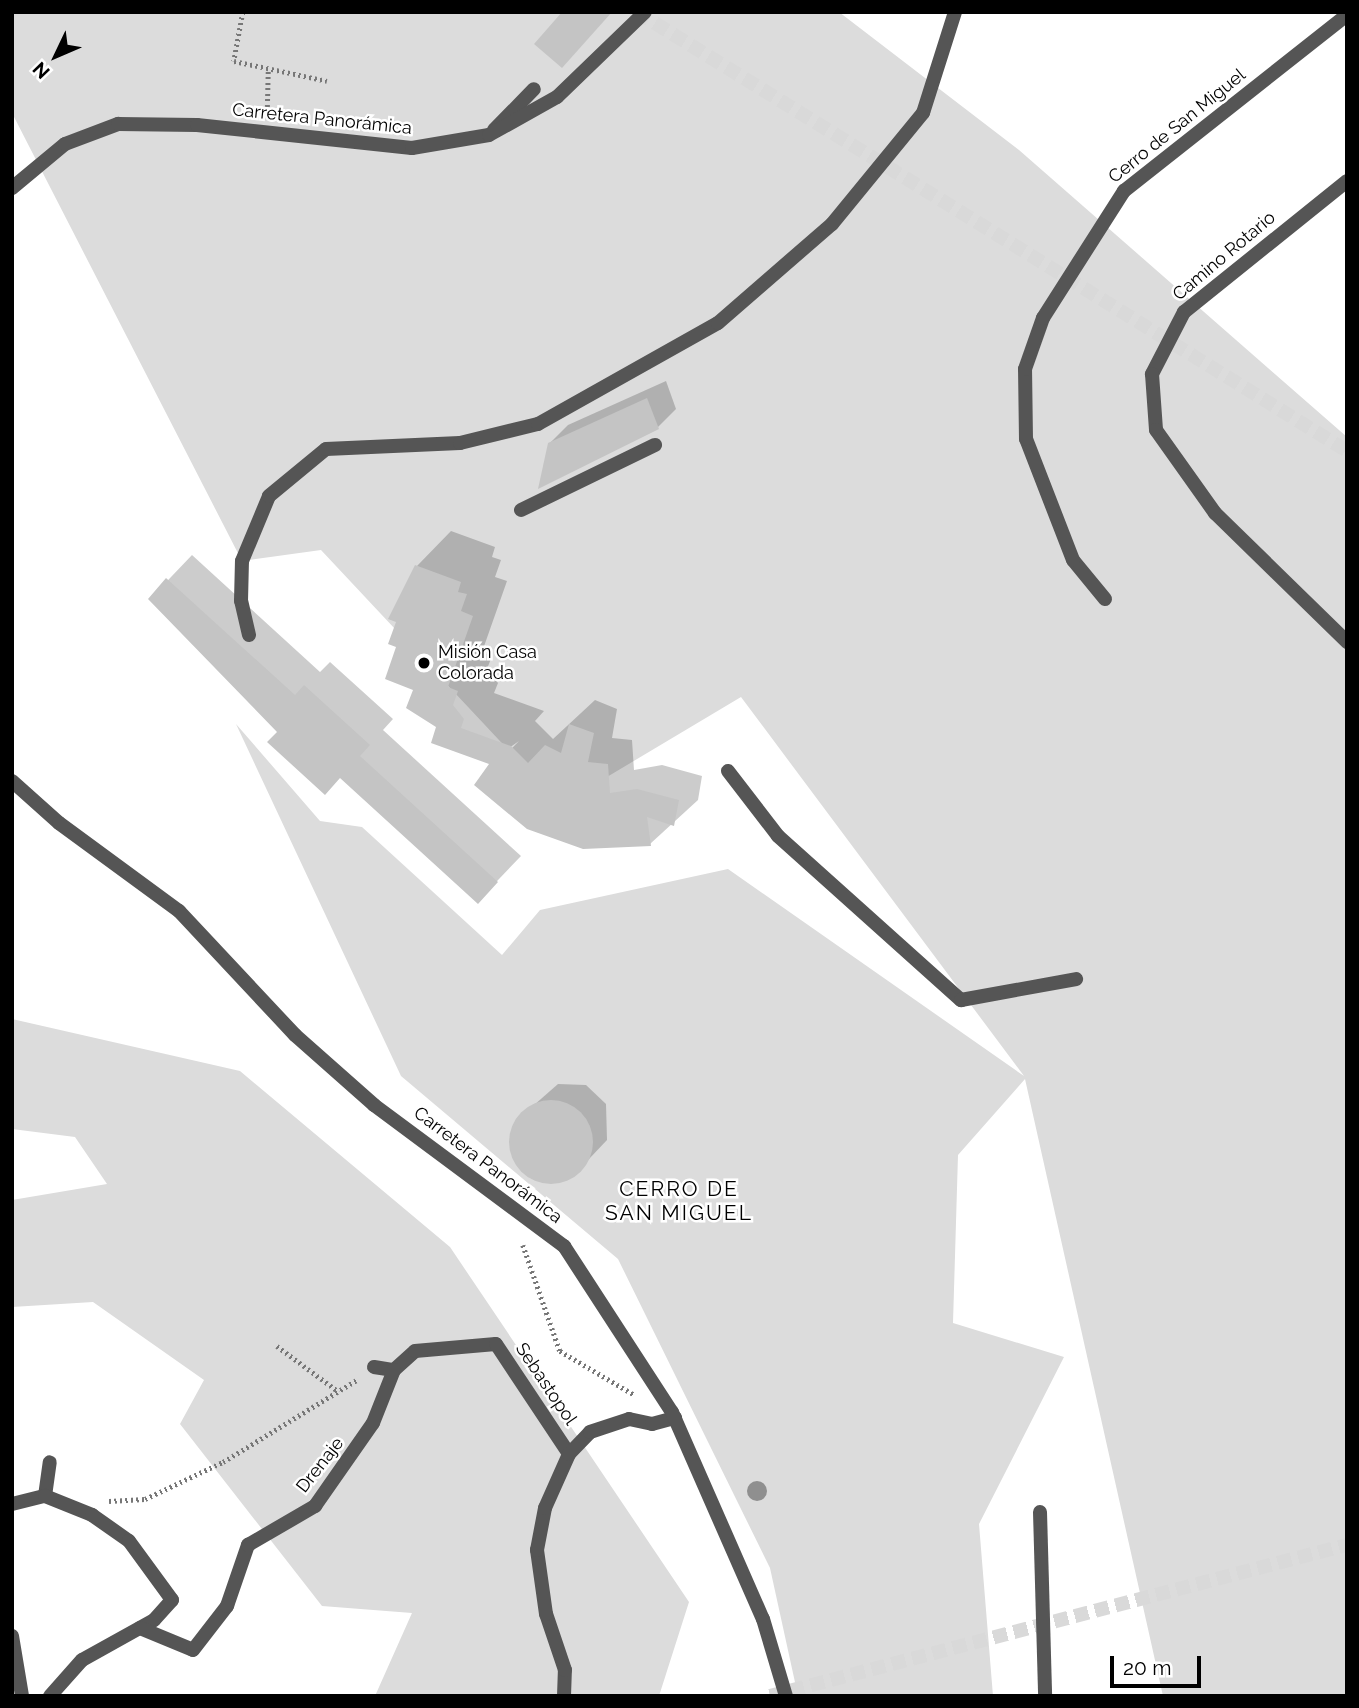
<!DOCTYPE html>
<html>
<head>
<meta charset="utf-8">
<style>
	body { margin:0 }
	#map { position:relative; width:1359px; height:1708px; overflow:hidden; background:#fff; font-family:Raleway,sans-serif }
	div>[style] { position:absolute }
	.green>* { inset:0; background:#dcdcdc }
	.shadow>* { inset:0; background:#0003 }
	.building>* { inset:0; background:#c4c4c4 }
	.round { border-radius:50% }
	.minor-tunnel>* { height:14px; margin-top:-7px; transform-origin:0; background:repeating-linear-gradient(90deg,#d9d9d9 0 14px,transparent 0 21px) }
	.path>* { height:4.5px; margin-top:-2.25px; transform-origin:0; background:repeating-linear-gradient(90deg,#777 0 2px,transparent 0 5.5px) }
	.service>* { height:14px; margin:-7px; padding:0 7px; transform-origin:7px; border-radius:7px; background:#555 }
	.pedestrian>* { height:14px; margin:-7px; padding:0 7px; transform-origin:7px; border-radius:7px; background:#555 }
	.minor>* { height:14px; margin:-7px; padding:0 7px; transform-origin:7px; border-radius:7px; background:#555 }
	.tertiary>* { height:14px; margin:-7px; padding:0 7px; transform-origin:7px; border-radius:7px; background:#555 }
	.trees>* { width:20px; height:20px; margin:-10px; border-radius:50%; background:#8f8f8f }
	.dots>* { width:19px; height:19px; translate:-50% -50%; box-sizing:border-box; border:4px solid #fff; border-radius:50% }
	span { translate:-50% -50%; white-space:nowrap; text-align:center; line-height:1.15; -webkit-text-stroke:5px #fff; paint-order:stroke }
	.street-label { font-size:18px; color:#000 }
	.poi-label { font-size:18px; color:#000 }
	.left { translate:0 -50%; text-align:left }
	.quarter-label { font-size:21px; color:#000; letter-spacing:2px }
	.frame { position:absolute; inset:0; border:14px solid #000; pointer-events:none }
	.north { position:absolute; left:21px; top:21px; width:70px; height:70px; -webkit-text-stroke:5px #fff; paint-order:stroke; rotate:226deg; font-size:19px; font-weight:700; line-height:28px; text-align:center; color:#000 }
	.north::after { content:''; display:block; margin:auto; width:24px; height:32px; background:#000; clip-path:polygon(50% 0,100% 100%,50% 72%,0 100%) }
	.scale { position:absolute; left:1110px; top:1656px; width:91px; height:32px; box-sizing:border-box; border:4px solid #000; border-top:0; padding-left:9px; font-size:21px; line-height:24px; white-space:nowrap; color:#000; -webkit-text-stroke:5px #fff; paint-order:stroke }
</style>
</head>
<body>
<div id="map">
	<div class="green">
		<i style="clip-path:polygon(12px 12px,839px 12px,1019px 150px,1347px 437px,1347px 1696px,1163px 1696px,1025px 1079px,958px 1155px,953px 1323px,1064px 1357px,979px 1524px,993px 1696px,798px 1696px,770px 1568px,618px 1259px,401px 1076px,236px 724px,320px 821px,362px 827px,502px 955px,540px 910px,728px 869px,1024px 1076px,741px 697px,560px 805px,321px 550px,242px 561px,12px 113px)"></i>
		<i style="clip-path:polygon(12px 1019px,240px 1071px,450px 1247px,689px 1602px,659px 1696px,375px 1696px,412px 1613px,322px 1606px,180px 1424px,204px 1380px,93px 1302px,12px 1307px,12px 1200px,107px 1184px,75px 1137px,12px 1129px)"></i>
	</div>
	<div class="shadow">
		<i style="clip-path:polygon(666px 381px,676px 409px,658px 427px,549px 444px,568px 425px)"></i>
		<i style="clip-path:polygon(451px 531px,495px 547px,492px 557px,501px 560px,495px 577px,507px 581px,482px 652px,492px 656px,487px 669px,498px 683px,494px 693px,544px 711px,535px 721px,553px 739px,595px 700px,617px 709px,612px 738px,632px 740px,634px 770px,662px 765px,702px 776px,698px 800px,650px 844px,476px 785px,519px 741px,489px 762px,438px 726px,398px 646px,417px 566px)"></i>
		<i style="clip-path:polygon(192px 555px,320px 672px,330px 662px,393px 719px,383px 730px,521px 856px,478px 901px,341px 777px,279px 732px,150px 599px)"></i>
		<i style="clip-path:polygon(558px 1084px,586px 1085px,606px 1104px,607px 1140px,571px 1178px,534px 1179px,511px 1147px,517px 1120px)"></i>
	</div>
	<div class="building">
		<i style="clip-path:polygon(562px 12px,612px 12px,562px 68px,534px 44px)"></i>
		<i style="clip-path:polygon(647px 398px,659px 429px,538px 489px,548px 443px)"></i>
		<i style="clip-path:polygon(415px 565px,461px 582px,458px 592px,467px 594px,461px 611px,473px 616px,448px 687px,458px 691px,453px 705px,464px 719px,461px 728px,511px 746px,528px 763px,545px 745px,561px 753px,569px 724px,594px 733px,588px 762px,608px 764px,610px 793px,637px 789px,679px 800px,674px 826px,647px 817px,651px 846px,583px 849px,527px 829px,474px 785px,489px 764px,431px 743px,436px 727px,406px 708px,413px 690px,385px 679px,396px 647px,388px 644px,396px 622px,388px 619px)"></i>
		<i style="clip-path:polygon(166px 578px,295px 695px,304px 685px,370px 745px,360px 756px,498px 882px,478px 904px,340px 778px,325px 795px,267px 742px,277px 732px,148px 599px)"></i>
		<i class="round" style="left:509px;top:1100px;width:84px;height:84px"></i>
	</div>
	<div class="minor-tunnel">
		<i style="left:637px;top:12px;width:835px;rotate:31.73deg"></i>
		<i style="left:770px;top:1696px;width:596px;rotate:-14.67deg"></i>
	</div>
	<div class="path">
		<i style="left:243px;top:12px;width:50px;rotate:100.4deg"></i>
		<i style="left:234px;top:61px;width:95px;rotate:12.1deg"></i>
		<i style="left:267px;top:112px;width:41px;rotate:-88.6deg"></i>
		<i style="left:523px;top:1245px;width:112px;rotate:70.8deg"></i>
		<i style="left:560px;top:1351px;width:85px;rotate:30.5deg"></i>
		<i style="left:277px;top:1346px;width:77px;rotate:36.6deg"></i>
		<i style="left:109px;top:1501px;width:36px;rotate:-3deg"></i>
		<i style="left:145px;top:1499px;width:86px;rotate:-25.4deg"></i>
		<i style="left:223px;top:1462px;width:157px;rotate:-31.5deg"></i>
	</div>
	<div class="service">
		<i style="left:494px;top:130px;width:57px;rotate:-45.7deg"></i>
		<i style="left:521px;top:510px;width:149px;rotate:-25.9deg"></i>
		<i style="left:728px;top:771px;width:82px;rotate:52.4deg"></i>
		<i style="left:778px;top:836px;width:246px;rotate:41.9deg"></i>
		<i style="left:961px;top:1000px;width:117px;rotate:-10.3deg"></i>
	</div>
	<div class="pedestrian">
		<i style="left:374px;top:1367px;width:20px;rotate:9deg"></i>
		<i style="left:394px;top:1370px;width:28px;rotate:-42deg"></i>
		<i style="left:415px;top:1351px;width:81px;rotate:-4.9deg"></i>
		<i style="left:496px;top:1344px;width:132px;rotate:56.4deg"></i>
		<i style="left:45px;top:1496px;width:34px;rotate:-82deg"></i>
		<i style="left:12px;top:1504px;width:34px;rotate:-14deg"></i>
		<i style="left:45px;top:1496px;width:51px;rotate:22deg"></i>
		<i style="left:92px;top:1515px;width:45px;rotate:35.1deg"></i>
		<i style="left:129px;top:1541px;width:73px;rotate:53.9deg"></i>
		<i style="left:172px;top:1600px;width:27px;rotate:132deg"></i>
		<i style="left:154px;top:1620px;width:82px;rotate:150.9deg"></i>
		<i style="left:82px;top:1660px;width:48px;rotate:131.6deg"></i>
		<i style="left:140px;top:1628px;width:57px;rotate:22.5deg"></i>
		<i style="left:193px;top:1650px;width:56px;rotate:-52.3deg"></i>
		<i style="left:227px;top:1606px;width:65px;rotate:-71deg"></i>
		<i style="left:248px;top:1545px;width:78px;rotate:-30.2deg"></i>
		<i style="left:315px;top:1506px;width:101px;rotate:-55.1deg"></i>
		<i style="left:373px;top:1423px;width:57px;rotate:-68.4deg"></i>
		<i style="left:12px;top:1636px;width:61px;rotate:80.5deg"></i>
		<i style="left:564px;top:1696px;width:26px;rotate:-88deg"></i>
		<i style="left:565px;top:1670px;width:59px;rotate:-108.7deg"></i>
		<i style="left:546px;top:1614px;width:65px;rotate:-98deg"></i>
		<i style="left:537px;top:1550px;width:43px;rotate:-79.2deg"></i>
		<i style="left:545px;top:1508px;width:59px;rotate:-66deg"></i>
		<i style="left:569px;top:1454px;width:30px;rotate:-46deg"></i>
		<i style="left:590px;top:1432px;width:41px;rotate:-18.4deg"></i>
		<i style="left:629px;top:1419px;width:24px;rotate:12deg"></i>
		<i style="left:652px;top:1424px;width:24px;rotate:-15deg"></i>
	</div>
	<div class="minor">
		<i style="left:1347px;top:181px;width:209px;rotate:141.2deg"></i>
		<i style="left:1184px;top:312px;width:70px;rotate:117.3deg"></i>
		<i style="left:1152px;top:374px;width:56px;rotate:85.9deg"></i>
		<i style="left:1156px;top:430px;width:102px;rotate:54.6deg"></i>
		<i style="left:1215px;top:513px;width:185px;rotate:44.3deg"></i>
		<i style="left:1105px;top:599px;width:50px;rotate:-129.4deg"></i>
		<i style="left:1073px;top:560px;width:130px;rotate:-111.2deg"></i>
		<i style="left:1026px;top:439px;width:70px;rotate:-90.8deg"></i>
		<i style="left:1025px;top:369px;width:54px;rotate:-70.6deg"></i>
		<i style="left:1043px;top:318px;width:151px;rotate:-57.5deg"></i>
		<i style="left:1124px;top:191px;width:284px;rotate:-38.3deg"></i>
		<i style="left:249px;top:635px;width:35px;rotate:-103deg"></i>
		<i style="left:241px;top:601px;width:40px;rotate:-88.6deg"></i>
		<i style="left:242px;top:561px;width:70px;rotate:-67.4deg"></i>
		<i style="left:269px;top:496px;width:74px;rotate:-39.5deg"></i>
		<i style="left:326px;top:449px;width:134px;rotate:-2.6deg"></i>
		<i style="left:460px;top:443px;width:80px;rotate:-13.7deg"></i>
		<i style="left:538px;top:424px;width:206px;rotate:-29.3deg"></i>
		<i style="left:718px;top:323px;width:151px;rotate:-41deg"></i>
		<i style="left:832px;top:224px;width:144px;rotate:-50.7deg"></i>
		<i style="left:923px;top:113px;width:106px;rotate:-72.4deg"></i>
		<i style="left:1040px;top:1512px;width:184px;rotate:88.4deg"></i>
	</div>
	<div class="tertiary">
		<i style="left:12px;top:188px;width:69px;rotate:-39.7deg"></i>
		<i style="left:65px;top:144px;width:57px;rotate:-20.7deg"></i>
		<i style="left:118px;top:124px;width:79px;rotate:0.7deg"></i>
		<i style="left:197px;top:125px;width:216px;rotate:6.1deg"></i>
		<i style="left:412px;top:148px;width:78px;rotate:-9.6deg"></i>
		<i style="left:489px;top:135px;width:78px;rotate:-29.2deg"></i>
		<i style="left:557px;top:97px;width:122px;rotate:-44deg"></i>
		<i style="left:12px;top:781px;width:63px;rotate:41.8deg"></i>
		<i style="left:59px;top:823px;width:149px;rotate:36.3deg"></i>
		<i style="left:179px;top:911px;width:170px;rotate:46.9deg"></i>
		<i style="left:295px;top:1035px;width:106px;rotate:41.5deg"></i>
		<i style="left:374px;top:1105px;width:237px;rotate:36.6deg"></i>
		<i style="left:564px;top:1246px;width:198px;rotate:57deg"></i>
		<i style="left:672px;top:1412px;width:226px;rotate:66.3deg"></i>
		<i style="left:763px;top:1619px;width:80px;rotate:73.4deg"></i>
	</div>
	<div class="trees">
		<i style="left:757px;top:1491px"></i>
	</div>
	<div class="dots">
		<i style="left:424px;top:663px;background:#000"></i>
	</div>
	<div class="street-label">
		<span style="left:322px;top:119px;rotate:6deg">Carretera Panorámica</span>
		<span style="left:1177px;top:126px;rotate:-39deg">Cerro de San Miguel</span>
		<span style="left:1224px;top:256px;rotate:-40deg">Camino Rotario</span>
		<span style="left:488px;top:1165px;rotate:37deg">Carretera Panorámica</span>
		<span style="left:546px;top:1384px;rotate:56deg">Sebastopol</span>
		<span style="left:320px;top:1465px;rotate:-52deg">Drenaje</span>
	</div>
	<div class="poi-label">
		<span class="left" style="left:438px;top:663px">Misión Casa<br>Colorada</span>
	</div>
	<div class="quarter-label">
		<span style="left:679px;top:1201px">CERRO DE<br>SAN MIGUEL</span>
	</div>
	<div class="frame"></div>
	<div class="north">N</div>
	<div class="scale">20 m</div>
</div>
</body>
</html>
